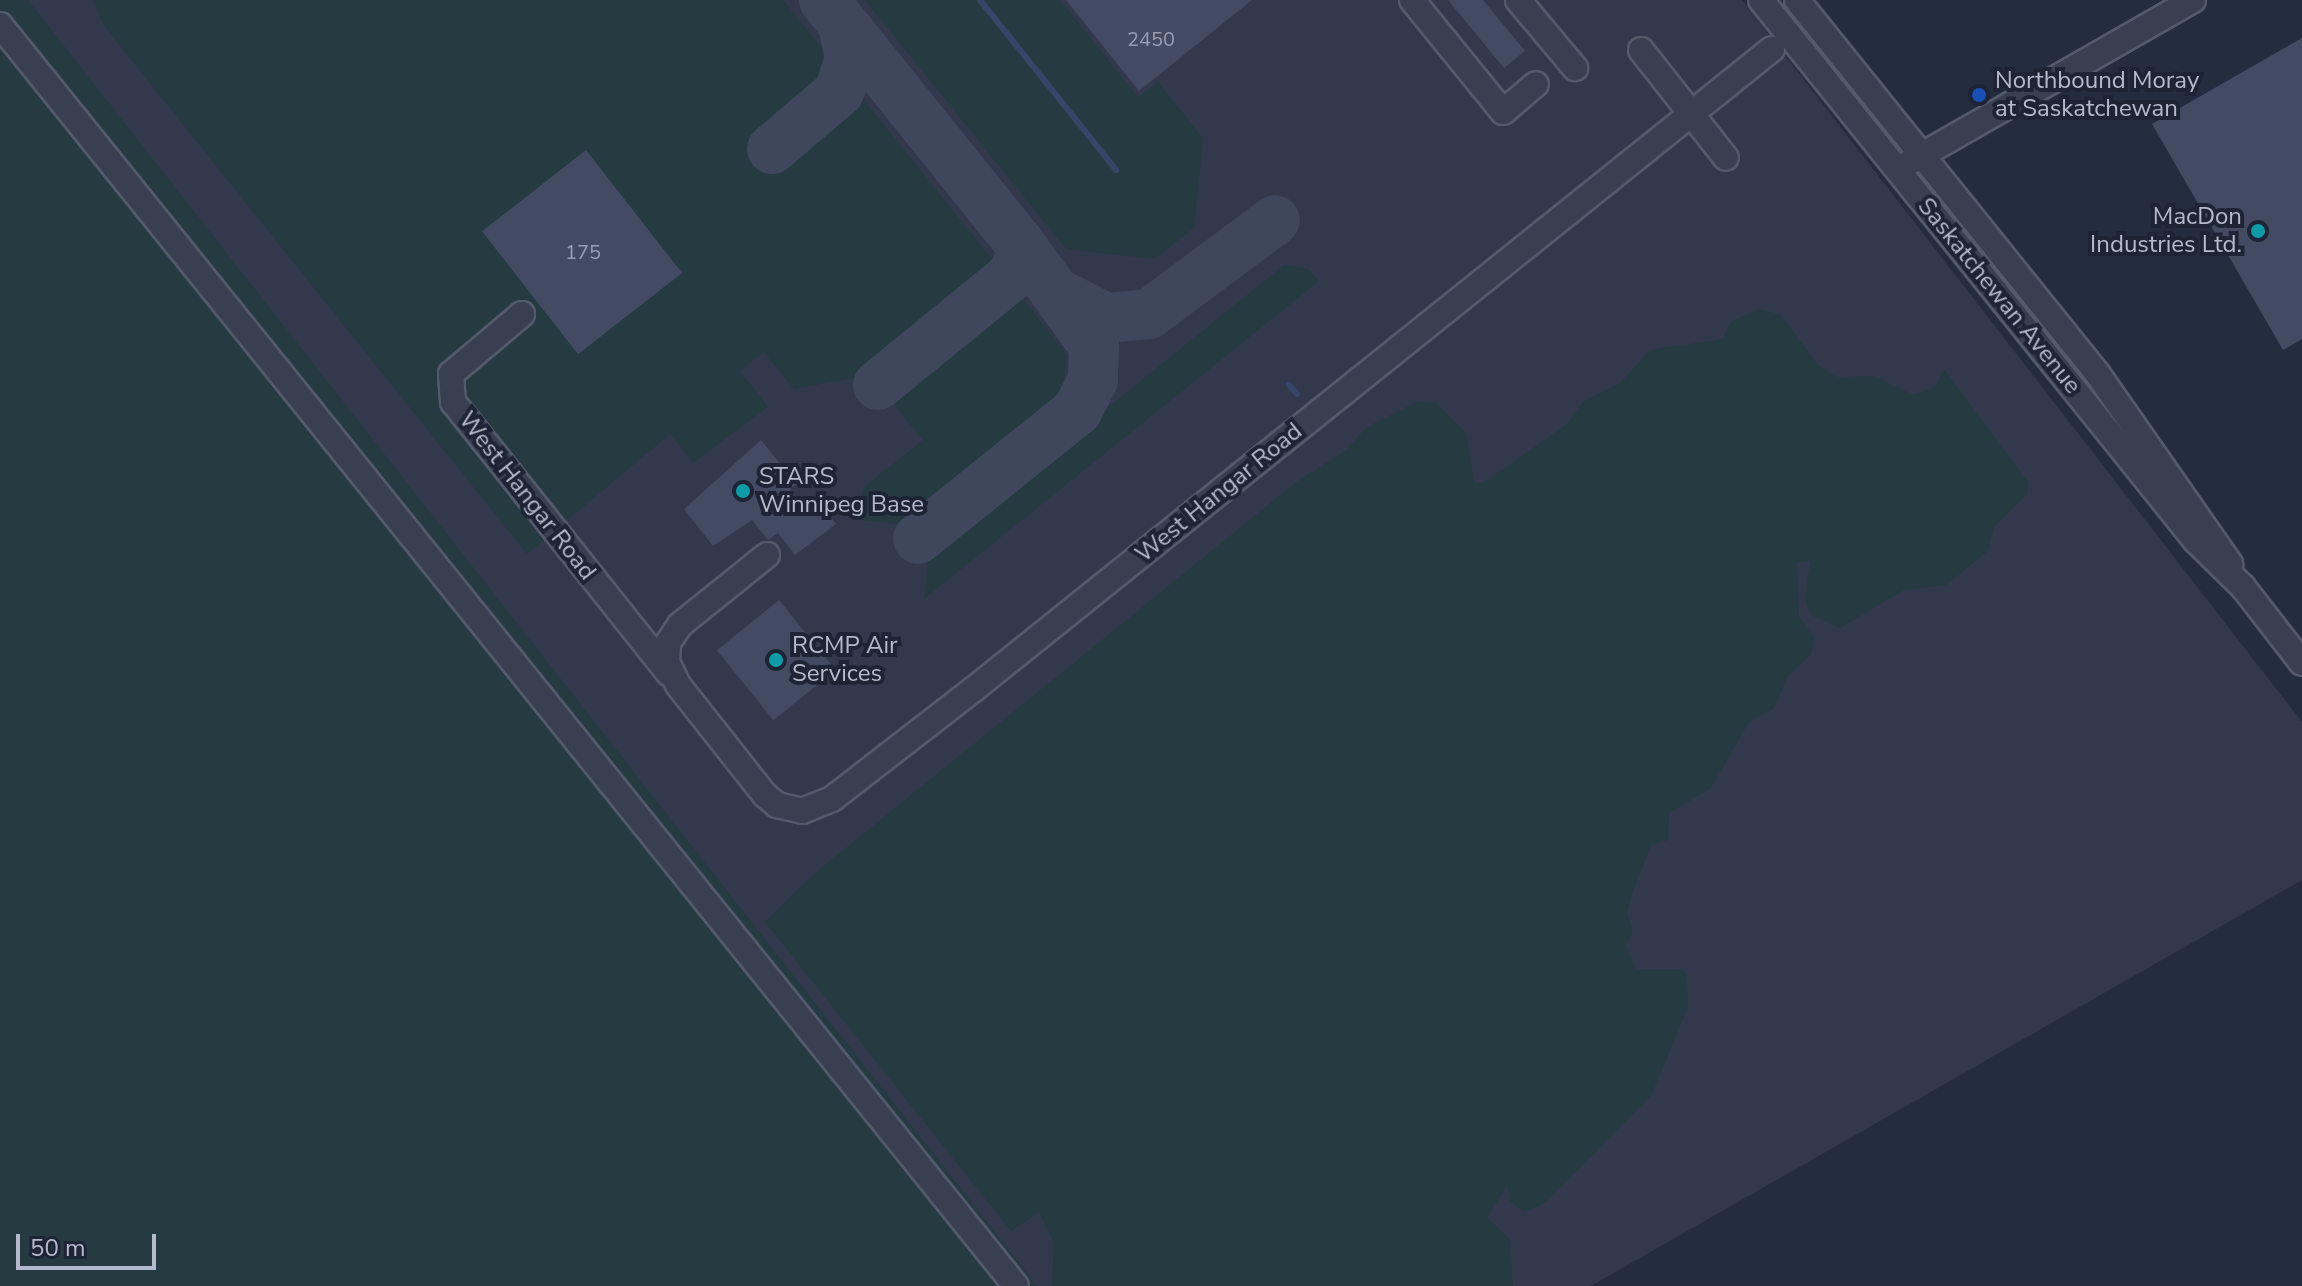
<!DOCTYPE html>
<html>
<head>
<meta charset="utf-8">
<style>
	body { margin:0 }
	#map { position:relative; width:2302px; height:1286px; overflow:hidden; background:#242c40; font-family:"Nunito Sans",sans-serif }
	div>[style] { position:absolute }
	.airport>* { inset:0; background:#32394d }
	.green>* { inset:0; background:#263a41 }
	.stream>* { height:6px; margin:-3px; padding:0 3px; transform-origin:3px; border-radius:3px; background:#374568 }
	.taxiway>* { height:50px; margin:-25px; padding:0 25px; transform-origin:25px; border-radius:25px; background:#3f475c }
	.building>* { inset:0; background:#434b63; transform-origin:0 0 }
	.roads { filter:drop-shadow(2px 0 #535a6b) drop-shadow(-2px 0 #535a6b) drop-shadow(0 2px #535a6b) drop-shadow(0 -2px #535a6b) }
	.minor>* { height:24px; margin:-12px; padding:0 12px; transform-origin:12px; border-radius:12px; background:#383f50 }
	.dots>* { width:22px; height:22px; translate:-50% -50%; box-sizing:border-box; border:4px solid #1d2435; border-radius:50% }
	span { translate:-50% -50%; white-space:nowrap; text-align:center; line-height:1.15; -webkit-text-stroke:8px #1d2435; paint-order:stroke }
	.number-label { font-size:20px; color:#989eb1 }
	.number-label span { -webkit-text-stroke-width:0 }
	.poi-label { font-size:24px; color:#b5bacb }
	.left { translate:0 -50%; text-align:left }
	.right { translate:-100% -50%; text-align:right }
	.street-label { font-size:24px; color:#b5bacb }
	.scale { position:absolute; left:16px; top:1234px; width:140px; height:36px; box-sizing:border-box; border:4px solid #b5bacb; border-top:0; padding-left:10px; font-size:24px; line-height:28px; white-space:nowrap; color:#b5bacb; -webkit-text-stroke:6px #1d2435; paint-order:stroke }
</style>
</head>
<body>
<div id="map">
	<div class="airport">
		<i style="clip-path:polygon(0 0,1742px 0,2302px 722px,2302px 880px,1591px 1286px,0 1286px)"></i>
	</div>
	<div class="green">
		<i style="clip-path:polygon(0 0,28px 0,1037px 1286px,0 1286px)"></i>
		<i style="clip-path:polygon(93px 0,783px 0,992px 259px,988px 280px,870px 375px,794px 389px,764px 352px,740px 371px,768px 407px,693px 463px,670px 434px,527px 554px,104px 26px)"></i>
		<i style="clip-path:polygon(865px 0,1060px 0,1138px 97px,1158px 82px,1203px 138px,1194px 228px,1154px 259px,1066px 249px)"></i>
		<i style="clip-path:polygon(1284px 265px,1309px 269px,1319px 281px,924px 599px,929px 552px)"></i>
		<i style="clip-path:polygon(1005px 300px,1026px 302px,1066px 354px,1063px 399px,907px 525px,861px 520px,857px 515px,864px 487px,923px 440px,886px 395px)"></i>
		<i style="clip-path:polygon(1759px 309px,1781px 315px,1817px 364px,1836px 377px,1874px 376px,1914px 395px,1936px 386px,1944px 369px,2028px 482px,2028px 493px,1994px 527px,1988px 551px,1946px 585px,1904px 590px,1840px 628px,1811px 615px,1805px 599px,1810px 562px,1797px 562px,1799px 616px,1814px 638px,1811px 654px,1788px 676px,1774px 708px,1749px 722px,1711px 788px,1669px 813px,1668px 840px,1651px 845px,1633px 891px,1627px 913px,1633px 931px,1626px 945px,1636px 969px,1683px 969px,1687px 976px,1688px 1007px,1651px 1096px,1545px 1203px,1524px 1212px,1510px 1201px,1507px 1186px,1487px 1218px,1510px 1239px,1513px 1286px,1052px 1286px,1054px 1243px,1039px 1212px,1011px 1231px,765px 922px,815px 873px,1295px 483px,1346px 450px,1367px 427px,1417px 402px,1436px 403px,1466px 433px,1474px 482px,1483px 483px,1566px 425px,1584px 401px,1620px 383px,1650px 350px,1723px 339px,1730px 322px)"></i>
	</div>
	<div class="stream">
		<i style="left:980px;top:0;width:218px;rotate:51.3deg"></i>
		<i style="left:1289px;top:385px;width:12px;rotate:48deg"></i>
	</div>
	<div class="taxiway">
		<i style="left:824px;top:0;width:309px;rotate:51.2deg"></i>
		<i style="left:772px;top:149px;width:88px;rotate:-40.4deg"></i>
		<i style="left:839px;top:92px;width:36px;rotate:-72deg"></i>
		<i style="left:850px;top:58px;width:35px;rotate:-102deg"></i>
		<i style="left:1061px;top:295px;width:51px;rotate:27.1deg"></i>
		<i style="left:1106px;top:318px;width:43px;rotate:-5.3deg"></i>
		<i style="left:1149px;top:314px;width:157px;rotate:-36.7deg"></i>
		<i style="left:878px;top:385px;width:176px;rotate:-39.2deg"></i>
		<i style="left:1014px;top:274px;width:21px;rotate:-71deg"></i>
		<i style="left:1021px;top:254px;width:13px;rotate:-103deg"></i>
		<i style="left:1018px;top:241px;width:130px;rotate:54.1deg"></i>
		<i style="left:1094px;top:346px;width:34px;rotate:92deg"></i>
		<i style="left:1093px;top:380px;width:35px;rotate:117deg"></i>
		<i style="left:1077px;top:411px;width:204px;rotate:141.2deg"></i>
	</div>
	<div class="building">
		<i style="clip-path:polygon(1066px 0,1252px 0,1139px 91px)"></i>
		<i style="clip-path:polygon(1448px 0,1483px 0,1525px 51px,1504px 68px)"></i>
		<i style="clip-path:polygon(2302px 38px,2302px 339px,2283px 350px,2152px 124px)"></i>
		<i style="left:586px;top:150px;width:156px;height:132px;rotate:52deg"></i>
		<i style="clip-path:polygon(761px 440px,797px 484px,790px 489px,812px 516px,823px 507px,836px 524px,795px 555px,778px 533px,768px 540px,752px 520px,713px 546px,684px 509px)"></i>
		<i style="left:779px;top:600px;width:90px;height:80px;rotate:51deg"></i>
	</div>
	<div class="roads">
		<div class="minor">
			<i style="left:1412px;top:0;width:144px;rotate:50.9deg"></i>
			<i style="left:1503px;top:112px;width:43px;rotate:-40.3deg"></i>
			<i style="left:1518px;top:0;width:89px;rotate:50deg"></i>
			<i style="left:1761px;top:0;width:694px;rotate:51.2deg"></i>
			<i style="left:2196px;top:541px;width:66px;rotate:44.4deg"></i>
			<i style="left:2243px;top:587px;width:96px;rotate:52.2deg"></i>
			<i style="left:1797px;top:0;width:479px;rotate:51.2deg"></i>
			<i style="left:2097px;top:373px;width:233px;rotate:55.1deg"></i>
			<i style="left:0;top:25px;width:1619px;rotate:51.14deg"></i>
			<i style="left:1641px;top:50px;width:137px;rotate:51.8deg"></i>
			<i style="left:1910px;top:162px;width:326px;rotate:-29.8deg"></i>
			<i style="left:522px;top:314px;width:93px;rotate:139.8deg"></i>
			<i style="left:451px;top:374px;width:28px;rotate:86deg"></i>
			<i style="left:453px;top:402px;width:347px;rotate:51.5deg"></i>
			<i style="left:767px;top:555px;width:112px;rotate:141.2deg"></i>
			<i style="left:680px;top:625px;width:22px;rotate:124deg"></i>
			<i style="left:668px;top:643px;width:19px;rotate:93deg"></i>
			<i style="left:667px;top:662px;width:25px;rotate:64deg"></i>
			<i style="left:678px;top:685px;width:140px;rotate:51.7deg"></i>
			<i style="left:765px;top:795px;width:16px;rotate:40deg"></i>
			<i style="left:777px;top:805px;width:26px;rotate:13deg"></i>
			<i style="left:802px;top:811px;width:32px;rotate:-22deg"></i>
			<i style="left:832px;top:799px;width:180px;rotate:-37.8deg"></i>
			<i style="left:974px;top:689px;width:1023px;rotate:-38.73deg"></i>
		</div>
	</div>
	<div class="dots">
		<i style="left:1979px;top:95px;background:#1a4fb4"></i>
		<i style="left:2258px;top:231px;background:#0f9aa8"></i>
		<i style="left:743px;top:491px;background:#0f9aa8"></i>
		<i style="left:776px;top:660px;background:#0f9aa8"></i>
	</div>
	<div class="number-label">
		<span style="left:1151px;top:39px">2450</span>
		<span style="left:583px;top:252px">175</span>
	</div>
	<div class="poi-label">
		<span class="left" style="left:1995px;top:95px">Northbound Moray<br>at Saskatchewan</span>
		<span class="right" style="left:2242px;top:231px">MacDon<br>Industries Ltd.</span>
		<span class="left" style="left:759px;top:491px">STARS<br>Winnipeg Base</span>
		<span class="left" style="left:792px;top:660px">RCMP Air<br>Services</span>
	</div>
	<div class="street-label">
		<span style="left:1999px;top:296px;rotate:51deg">Saskatchewan Avenue</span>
		<span style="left:1219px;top:493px;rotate:-39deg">West Hangar Road</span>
		<span style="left:527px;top:496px;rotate:52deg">West Hangar Road</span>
	</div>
	<div class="scale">50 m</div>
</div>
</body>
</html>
